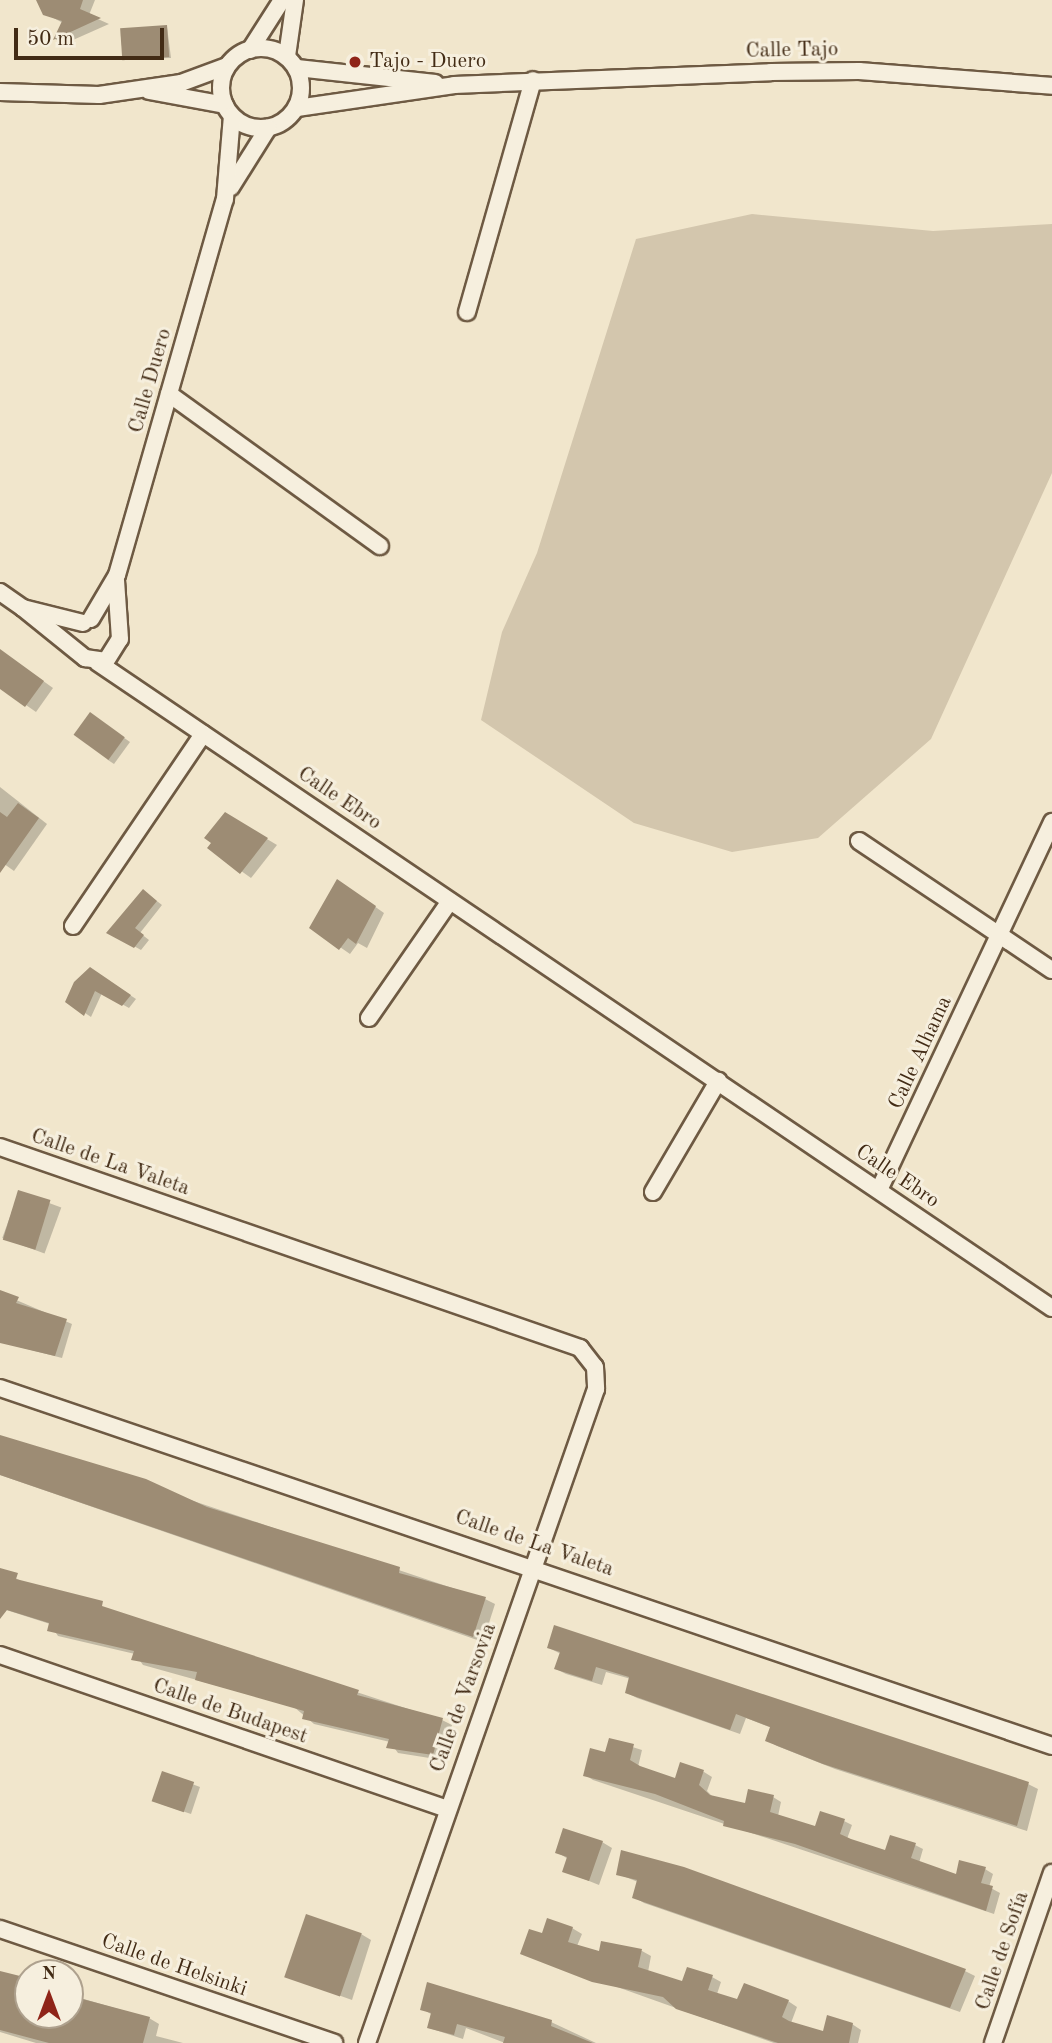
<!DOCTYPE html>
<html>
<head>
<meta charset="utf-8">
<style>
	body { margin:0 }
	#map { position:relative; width:1052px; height:2043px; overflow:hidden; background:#f1e6cc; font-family:"Old Standard TT",serif }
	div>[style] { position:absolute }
	.green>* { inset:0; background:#d3c6ad }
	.shadow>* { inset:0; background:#0003; transform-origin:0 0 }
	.building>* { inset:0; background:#9d8c74; transform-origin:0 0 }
	.roads { filter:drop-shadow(2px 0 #6e5a43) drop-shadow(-2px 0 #6e5a43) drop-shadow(0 2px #6e5a43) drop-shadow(0 -2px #6e5a43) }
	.minor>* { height:16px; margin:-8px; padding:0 8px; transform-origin:8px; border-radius:8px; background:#f6efde }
	.minor>.ring { margin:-8px; padding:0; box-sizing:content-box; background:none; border:16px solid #f6efde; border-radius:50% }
	.dots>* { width:19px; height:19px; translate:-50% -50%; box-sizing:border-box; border:4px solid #f6efde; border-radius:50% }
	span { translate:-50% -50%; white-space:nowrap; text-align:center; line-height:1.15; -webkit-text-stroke:6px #f6efde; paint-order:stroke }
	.street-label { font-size:21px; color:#422b15 }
	.poi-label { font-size:21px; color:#422b15 }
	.left { translate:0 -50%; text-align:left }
	.north { position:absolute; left:14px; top:1959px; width:70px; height:70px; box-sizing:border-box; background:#f6efde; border:2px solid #aea18e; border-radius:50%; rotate:0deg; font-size:19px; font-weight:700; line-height:28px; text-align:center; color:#422b15 }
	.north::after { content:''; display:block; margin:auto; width:24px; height:32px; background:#8f2418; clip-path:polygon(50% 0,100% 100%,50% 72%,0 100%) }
	.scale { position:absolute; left:14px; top:28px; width:150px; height:32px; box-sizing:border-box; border:4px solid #422b15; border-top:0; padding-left:9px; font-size:21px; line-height:24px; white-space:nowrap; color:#422b15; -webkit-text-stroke:5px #f6efde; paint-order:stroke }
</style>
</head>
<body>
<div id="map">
	<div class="green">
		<i style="clip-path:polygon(752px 214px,933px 231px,1052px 224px,1052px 473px,931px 739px,818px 838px,732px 852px,634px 823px,481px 720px,502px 632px,537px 553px,636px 239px)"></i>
	</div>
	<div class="shadow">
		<i style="clip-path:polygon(41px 0,95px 0,89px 15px,109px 24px,64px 44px,55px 39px,63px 23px,44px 13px)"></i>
		<i style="clip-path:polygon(167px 27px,171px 58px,123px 59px)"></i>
		<i style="clip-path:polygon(0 650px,53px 688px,36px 712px,0 687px)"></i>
		<i style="clip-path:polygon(96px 718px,130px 742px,114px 764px,108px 760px)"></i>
		<i style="clip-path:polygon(0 787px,47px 824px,14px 871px,0 861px)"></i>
		<i style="clip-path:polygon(225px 814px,277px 845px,251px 878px,209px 848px)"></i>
		<i style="clip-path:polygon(347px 887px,384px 913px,367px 948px,358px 943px,350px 954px,311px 927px)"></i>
		<i style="clip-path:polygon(149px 895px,162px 905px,140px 933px,149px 940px,141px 950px,109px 932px)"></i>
		<i style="clip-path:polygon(97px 973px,136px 999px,129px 1008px,102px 993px,91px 1017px,67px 1001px)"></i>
		<i style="left:19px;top:1192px;width:45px;height:49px;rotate:20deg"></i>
		<i style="clip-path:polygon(0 1293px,72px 1324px,62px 1358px,0 1342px)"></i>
		<i style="clip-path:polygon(0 1436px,485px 1599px,495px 1604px,483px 1642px,0 1475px)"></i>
		<i style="clip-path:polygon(0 1569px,26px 1584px,442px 1720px,452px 1725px,442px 1760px,398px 1753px,390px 1742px,314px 1724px,294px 1707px,143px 1665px,135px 1654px,58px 1636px,50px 1624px,0 1608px)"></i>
		<i style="clip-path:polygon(549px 1648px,1028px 1784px,1038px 1789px,1027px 1831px,835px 1769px,777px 1746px,767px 1740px,772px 1728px,746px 1718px,740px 1734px,637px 1698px,627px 1693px,631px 1679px,606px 1672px,602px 1685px,566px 1674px,556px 1669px,561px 1654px)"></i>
		<i style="clip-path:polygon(610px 1740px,642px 1750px,638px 1767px,676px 1780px,681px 1764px,704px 1772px,712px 1777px,707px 1791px,713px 1797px,746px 1805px,773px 1797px,781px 1802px,778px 1816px,816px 1828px,844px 1821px,852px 1825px,847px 1839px,886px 1852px,915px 1845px,923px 1849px,919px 1863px,957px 1876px,985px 1869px,993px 1874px,989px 1887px,1000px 1893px,994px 1914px,593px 1780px,585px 1775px,607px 1754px)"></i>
		<i style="clip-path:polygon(163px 1773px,200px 1787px,191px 1814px,161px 1804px)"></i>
		<i style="clip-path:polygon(602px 1842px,612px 1848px,599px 1885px,564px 1871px,568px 1859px,557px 1852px)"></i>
		<i style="clip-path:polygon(618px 1874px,965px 1971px,975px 1976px,960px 2012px,644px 1903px,634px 1897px,638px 1882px)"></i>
		<i style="clip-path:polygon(572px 1928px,582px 1934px,577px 1946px,600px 1954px,603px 1943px,642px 1951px,651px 1956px,648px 1972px,684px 1983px,712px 1977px,721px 1982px,717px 1994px,738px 2002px,788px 2001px,797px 2007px,791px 2023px,824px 2033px,852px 2024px,861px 2030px,858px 2043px,774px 2043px,522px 1953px,543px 1935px)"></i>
		<i style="clip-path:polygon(361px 1934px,371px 1940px,352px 2000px,288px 1977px)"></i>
		<i style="clip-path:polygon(0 1974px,28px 1982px,28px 2015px,70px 2015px,70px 1995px,149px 2018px,159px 2024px,156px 2036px,183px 2043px,36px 2043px,0 2032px)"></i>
		<i style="clip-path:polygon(422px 2009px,551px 2022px,596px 2043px,505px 2043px,466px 2028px,463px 2039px,429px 2028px,431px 2014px)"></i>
	</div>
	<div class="building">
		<i style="clip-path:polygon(36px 0,83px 0,80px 9px,101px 18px,53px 40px,62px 21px,43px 15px)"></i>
		<i style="left:167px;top:25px;width:32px;height:47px;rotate:86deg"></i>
		<i style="clip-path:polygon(0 649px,44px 681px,25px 707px,0 689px)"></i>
		<i style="left:90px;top:712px;width:43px;height:28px;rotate:36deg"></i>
		<i style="clip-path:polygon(18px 803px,39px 818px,0 873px,0 812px,7px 817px)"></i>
		<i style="clip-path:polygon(225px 812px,268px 838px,240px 874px,207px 848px,211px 843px,204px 838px)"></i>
		<i style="clip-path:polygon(337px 879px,376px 906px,356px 944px,348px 938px,339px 950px,309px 928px)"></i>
		<i style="clip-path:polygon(143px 889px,157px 901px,135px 928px,144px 935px,134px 948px,106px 933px)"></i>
		<i style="clip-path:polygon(90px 967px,131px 995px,122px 1006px,95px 991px,84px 1016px,65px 1002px,74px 982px)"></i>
		<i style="left:18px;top:1190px;width:34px;height:52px;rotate:17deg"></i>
		<i style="clip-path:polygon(0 1290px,19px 1297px,16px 1303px,67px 1319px,55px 1356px,0 1343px)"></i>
		<i style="clip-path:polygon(0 1435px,146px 1479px,207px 1507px,400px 1567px,399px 1573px,486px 1597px,473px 1637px,0 1475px)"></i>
		<i style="clip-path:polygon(0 1568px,18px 1573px,16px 1579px,103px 1601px,102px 1606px,359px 1690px,357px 1695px,443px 1718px,433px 1755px,386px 1748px,389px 1739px,302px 1719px,304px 1711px,195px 1680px,197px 1672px,131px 1660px,134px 1651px,47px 1631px,49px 1623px,7px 1610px,0 1619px)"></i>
		<i style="clip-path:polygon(554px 1625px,1029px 1782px,1017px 1826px,823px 1764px,765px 1741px,770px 1727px,736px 1714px,730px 1730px,625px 1693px,629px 1677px,596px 1667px,592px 1681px,554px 1669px,560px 1652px,547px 1648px)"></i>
		<i style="clip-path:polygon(609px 1738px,634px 1744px,630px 1760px,640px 1766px,675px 1778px,680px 1762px,704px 1770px,699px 1785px,710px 1795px,745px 1803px,748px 1789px,774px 1795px,770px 1812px,815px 1826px,820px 1811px,845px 1819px,840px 1834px,851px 1839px,885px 1850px,890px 1835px,916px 1843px,911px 1858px,956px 1874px,959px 1860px,986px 1867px,981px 1883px,993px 1886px,986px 1911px,795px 1844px,723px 1826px,724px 1821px,655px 1794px,583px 1776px,590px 1748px,605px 1752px)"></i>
		<i style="left:162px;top:1771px;width:34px;height:32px;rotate:19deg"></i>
		<i style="clip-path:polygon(563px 1828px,603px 1841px,589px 1881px,562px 1872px,567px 1857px,555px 1853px)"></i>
		<i style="clip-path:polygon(621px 1850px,684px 1867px,966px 1969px,950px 2008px,632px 1898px,637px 1880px,616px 1875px)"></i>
		<i style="left:306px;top:1914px;width:59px;height:67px;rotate:19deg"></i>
		<i style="clip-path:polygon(547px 1918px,573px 1927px,568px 1942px,599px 1951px,601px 1941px,642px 1949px,638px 1967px,682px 1981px,687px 1967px,713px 1975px,708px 1990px,737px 1999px,744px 1983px,789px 2000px,782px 2017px,789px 2021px,823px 2031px,827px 2015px,853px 2023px,849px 2043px,778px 2043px,676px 2009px,663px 1997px,592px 1982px,520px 1954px,529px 1929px,542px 1933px)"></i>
		<i style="clip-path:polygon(0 1971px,28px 1978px,28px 2015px,71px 2015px,75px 1997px,150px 2017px,143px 2043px,49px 2043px,0 2030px)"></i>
		<i style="clip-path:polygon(427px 1982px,552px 2020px,551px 2026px,593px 2043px,503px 2043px,505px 2037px,457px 2024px,454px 2035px,427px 2028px,431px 2013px,420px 2010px)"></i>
	</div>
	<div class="roads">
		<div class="minor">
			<i class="ring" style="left:221px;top:48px;width:64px;height:64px"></i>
			<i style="left:250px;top:50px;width:59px;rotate:-57.4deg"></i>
			<i style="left:287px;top:56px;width:57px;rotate:-81.9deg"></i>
			<i style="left:297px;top:68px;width:139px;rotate:6.2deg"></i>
			<i style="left:149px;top:91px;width:77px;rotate:10.4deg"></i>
			<i style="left:0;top:92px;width:99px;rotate:1.7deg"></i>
			<i style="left:99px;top:95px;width:83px;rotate:-8.3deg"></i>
			<i style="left:181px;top:83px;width:49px;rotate:-20.3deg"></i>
			<i style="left:297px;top:108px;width:159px;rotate:-8.3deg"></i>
			<i style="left:454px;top:85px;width:317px;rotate:-2.3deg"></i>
			<i style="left:771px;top:72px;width:88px;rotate:-0.7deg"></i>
			<i style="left:859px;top:71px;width:194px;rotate:4.4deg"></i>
			<i style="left:231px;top:187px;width:70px;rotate:-57.9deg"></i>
			<i style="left:467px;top:312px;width:241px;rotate:-74.1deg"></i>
			<i style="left:169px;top:394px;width:260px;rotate:35.8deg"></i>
			<i style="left:0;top:592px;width:28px;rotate:35deg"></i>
			<i style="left:91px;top:619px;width:51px;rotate:-59.4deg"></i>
			<i style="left:117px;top:575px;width:391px;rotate:-74deg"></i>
			<i style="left:225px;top:199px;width:83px;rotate:-85.2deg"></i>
			<i style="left:83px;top:623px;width:62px;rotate:-166deg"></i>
			<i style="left:23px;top:608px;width:80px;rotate:38.9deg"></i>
			<i style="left:85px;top:658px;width:21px;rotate:8deg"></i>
			<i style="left:106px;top:661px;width:26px;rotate:-58deg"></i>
			<i style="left:120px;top:639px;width:58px;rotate:-93.9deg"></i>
			<i style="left:97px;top:662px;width:1153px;rotate:34.08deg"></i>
			<i style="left:859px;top:841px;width:232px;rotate:33.8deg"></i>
			<i style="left:73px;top:926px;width:232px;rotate:-55.9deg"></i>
			<i style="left:369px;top:1018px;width:142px;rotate:-55.3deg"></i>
			<i style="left:0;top:1147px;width:614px;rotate:19.11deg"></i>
			<i style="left:580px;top:1348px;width:24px;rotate:52deg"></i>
			<i style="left:595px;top:1367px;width:22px;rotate:87deg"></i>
			<i style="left:596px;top:1389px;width:693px;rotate:109.3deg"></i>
			<i style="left:879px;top:1190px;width:407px;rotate:-64.8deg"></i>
			<i style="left:653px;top:1192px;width:129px;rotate:-59.6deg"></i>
			<i style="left:0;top:1388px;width:1111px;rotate:18.79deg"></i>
			<i style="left:0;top:1655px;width:472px;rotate:19deg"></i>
			<i style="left:0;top:1929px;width:353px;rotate:18.8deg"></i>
			<i style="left:993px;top:2043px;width:180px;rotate:-70.9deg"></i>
		</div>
	</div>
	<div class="dots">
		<i style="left:355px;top:62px;background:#8f2418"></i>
	</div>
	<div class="street-label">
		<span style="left:792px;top:51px;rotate:-1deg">Calle Tajo</span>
		<span style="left:151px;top:381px;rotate:-74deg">Calle Duero</span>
		<span style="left:339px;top:799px;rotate:34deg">Calle Ebro</span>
		<span style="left:921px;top:1053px;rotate:-65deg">Calle Alhama</span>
		<span style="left:110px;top:1163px;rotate:19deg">Calle de La Valeta</span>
		<span style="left:897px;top:1177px;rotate:34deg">Calle Ebro</span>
		<span style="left:534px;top:1544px;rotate:19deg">Calle de La Valeta</span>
		<span style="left:464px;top:1698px;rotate:-70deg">Calle de Varsovia</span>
		<span style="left:230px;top:1712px;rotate:19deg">Calle de Budapest</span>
		<span style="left:1003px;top:1951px;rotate:-71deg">Calle de Sofía</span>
		<span style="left:174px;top:1966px;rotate:19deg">Calle de Helsinki</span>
	</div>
	<div class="poi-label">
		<span class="left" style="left:369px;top:62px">Tajo - Duero</span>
	</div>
	<div class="north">N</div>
	<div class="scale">50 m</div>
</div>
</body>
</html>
